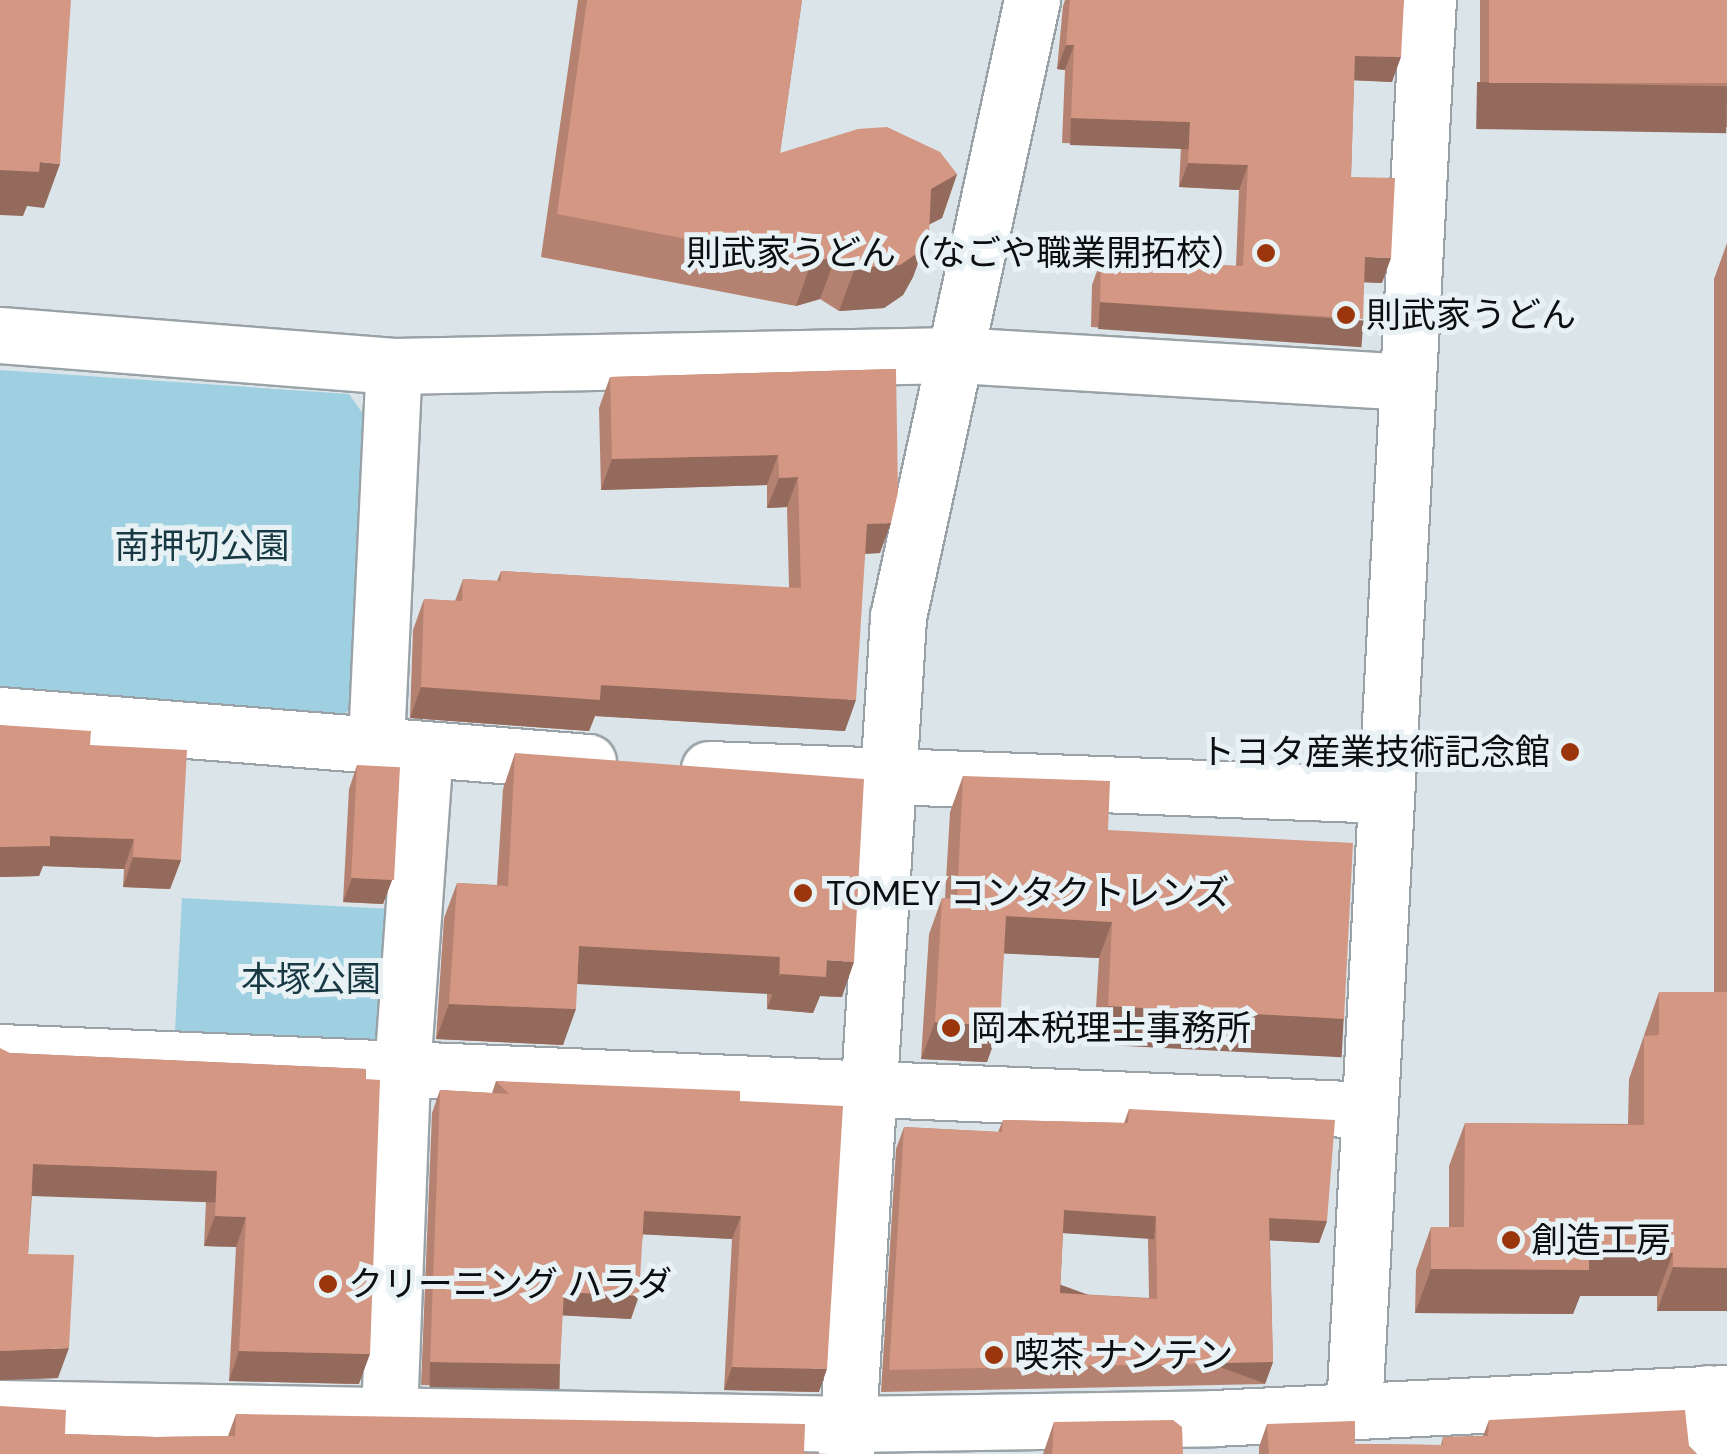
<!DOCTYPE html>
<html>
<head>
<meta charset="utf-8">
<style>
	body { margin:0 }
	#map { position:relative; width:1727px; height:1454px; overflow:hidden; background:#dbe4e8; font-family:"DM Sans","Noto Sans JP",sans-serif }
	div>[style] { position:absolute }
	.green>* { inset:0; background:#9ed0e2; transform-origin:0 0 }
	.roads { filter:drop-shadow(2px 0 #99a2a6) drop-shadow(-2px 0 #99a2a6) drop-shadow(0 2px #99a2a6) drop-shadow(0 -2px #99a2a6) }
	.minor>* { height:55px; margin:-27.5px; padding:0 27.5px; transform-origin:27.5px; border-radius:27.5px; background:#fff }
	.wall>* { inset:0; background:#b58271; transform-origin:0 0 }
	.shaded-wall>* { inset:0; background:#946a5c; transform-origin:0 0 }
	.building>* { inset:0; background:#d39783; transform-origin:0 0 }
	.dots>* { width:28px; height:28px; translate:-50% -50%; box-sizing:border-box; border:5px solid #e8f2f5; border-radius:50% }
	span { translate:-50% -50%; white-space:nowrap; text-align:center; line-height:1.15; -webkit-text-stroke:10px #e8f2f5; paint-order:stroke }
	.poi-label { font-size:35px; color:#0c0f11 }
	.right { translate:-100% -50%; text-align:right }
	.left { translate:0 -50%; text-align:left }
	.park-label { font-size:35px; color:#183944 }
</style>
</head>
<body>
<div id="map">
	<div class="green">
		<i style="clip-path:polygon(0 370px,349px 394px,371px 425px,358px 703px,337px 719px,0 692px)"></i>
		<i style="left:182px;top:898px;width:219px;height:147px;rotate:3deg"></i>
	</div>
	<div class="roads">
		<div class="minor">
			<i style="left:0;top:335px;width:395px;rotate:4.5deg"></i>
			<i style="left:394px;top:366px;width:562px;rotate:-1.12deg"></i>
			<i style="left:956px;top:355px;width:452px;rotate:3.4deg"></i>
			<i style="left:0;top:715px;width:590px;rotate:4.57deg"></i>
			<i style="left:376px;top:742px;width:376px;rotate:-87.3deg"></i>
			<i style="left:709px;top:769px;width:677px;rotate:2.2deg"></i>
			<i style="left:0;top:1052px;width:1371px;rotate:2.42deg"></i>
			<i style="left:0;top:1408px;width:850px;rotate:1.08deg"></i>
			<i style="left:850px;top:1424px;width:364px;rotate:-0.9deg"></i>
			<i style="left:1214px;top:1418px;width:514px;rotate:-2.79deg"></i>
			<i style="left:1354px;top:1410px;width:1412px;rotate:-87deg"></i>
			<i style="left:389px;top:1415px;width:345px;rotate:-87.8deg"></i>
			<i style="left:402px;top:1070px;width:318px;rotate:-85.9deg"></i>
			<i style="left:846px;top:1454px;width:839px;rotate:-86.44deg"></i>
			<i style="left:898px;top:617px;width:631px;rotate:-77.75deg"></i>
			<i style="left:1708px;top:1454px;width:61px;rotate:-90deg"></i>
		</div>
	</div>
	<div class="wall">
		<i style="clip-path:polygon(578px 0,802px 0,780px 153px,957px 174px,942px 218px,929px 224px,913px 277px,903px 295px,884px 308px,839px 311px,820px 299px,796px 306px,541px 257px)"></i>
		<i style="clip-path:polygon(1065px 0,1404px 0,1392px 82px,1354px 80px,1351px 177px,1382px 283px,1364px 282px,1354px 343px,1091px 327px,1092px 285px,1101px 260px,1236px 266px,1239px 190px,1179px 187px,1181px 147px,1062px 143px,1065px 70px,1057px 69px,1063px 6px)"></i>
		<i style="left:1480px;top:0;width:247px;height:127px"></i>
		<i style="clip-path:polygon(1727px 243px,1727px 1311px,1657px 1311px,1657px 1296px,1580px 1296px,1573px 1314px,1415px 1313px,1416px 1270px,1431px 1227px,1449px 1227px,1449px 1166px,1465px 1123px,1628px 1124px,1629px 1079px,1659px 992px,1714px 992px,1714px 279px)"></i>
		<i style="clip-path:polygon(896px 369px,880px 553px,865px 554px,845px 731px,595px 716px,589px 731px,410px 718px,413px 630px,424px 599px,455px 601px,463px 579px,497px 581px,501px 571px,789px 588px,787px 507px,767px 508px,767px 485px,601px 490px,599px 408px,610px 377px)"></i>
		<i style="clip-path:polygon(0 725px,90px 745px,181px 860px,170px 889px,123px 887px,124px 869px,43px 866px,39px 876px,0 877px)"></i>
		<i style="clip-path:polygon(515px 753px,842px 997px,820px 996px,813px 1013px,767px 1009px,767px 993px,577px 982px,563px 1045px,436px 1039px,444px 918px,457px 883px,497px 885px,503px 789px)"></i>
		<i style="clip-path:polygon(357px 765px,392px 880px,383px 904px,343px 902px,349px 789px)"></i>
		<i style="clip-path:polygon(963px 776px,1108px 830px,1344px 1019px,1331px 1056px,1094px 1042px,1099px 958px,1004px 953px,987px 1062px,921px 1059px,929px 934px,942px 898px,945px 898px,950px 812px)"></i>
		<i style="clip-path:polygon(10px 1053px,366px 1069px,359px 1384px,229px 1381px,236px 1247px,204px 1246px,206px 1201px,32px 1195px,28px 1254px,58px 1378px,0 1380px)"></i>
		<i style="clip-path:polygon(496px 1081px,740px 1101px,819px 1392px,724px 1390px,732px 1239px,643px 1234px,631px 1319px,562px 1315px,560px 1364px,551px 1387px,421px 1385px,432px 1113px,440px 1090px,492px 1093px)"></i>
		<i style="clip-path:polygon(evenodd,1129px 1109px,1327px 1221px,1319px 1243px,1270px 1240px,1273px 1362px,1265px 1384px,881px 1392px,896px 1149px,904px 1127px,998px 1132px,1003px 1120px,1124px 1123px,1129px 1109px,1063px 1233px,1148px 1238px,1149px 1298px,1060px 1293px,1063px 1233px)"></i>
		<i style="clip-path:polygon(236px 1414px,804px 1453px,0 1454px,65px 1434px,156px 1437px,228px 1436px)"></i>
		<i style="clip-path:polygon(1489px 1420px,1689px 1446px,1697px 1454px,1259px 1454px,1259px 1447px,1267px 1424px,1355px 1444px,1441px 1445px,1443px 1437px,1483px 1436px)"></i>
		<i style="clip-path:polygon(1054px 1422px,1183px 1454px,1043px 1454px)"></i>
	</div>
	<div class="shaded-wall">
		<i style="clip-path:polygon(1066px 45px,1074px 45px,1065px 70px,1057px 69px)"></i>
		<i style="clip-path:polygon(1355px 56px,1401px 57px,1392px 82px,1346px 80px)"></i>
		<i style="left:1477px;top:82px;width:250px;height:47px;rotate:1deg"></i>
		<i style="left:1071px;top:118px;width:119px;height:27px;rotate:2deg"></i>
		<i style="clip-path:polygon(40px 162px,60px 164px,44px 208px,27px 206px,23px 216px,0 215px,0 170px)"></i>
		<i style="clip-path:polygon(1188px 163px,1248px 165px,1239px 190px,1179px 187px)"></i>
		<i style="clip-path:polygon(957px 174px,942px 218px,915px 232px,931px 189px)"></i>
		<i style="clip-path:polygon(929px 234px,913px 277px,903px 295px,884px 308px,839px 311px,855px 268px)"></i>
		<i style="clip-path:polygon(836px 256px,820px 299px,796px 306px,811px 263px)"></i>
		<i style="clip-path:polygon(1365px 257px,1391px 258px,1382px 283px,1356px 282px)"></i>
		<i style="left:1100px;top:302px;width:264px;height:27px;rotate:4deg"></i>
		<i style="clip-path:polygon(778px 455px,767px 485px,601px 490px,612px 459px)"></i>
		<i style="clip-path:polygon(798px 477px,787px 507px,767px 508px,779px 478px)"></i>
		<i style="clip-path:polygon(891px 523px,880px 553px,856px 554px,867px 524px)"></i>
		<i style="clip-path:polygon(601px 685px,856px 700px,845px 731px,595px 716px,589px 731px,410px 718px,421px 687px)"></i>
		<i style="clip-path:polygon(50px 836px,134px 839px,124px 869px,43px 866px,39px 876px,0 877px,0 847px)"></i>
		<i style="clip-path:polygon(133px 857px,181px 860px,170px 889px,123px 887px)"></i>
		<i style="clip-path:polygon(352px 878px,392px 880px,383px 904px,343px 902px)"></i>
		<i style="clip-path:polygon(1006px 916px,1112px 922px,1099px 958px,993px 953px)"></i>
		<i style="left:579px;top:946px;width:201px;height:38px;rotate:3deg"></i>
		<i style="clip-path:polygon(827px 960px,854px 962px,842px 997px,820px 996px,813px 1013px,767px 1009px,780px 974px)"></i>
		<i style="clip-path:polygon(449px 1004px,576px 1009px,563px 1045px,436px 1039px)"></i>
		<i style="left:1108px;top:1006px;width:236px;height:39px;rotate:3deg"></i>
		<i style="clip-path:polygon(935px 1022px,1000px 1026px,987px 1062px,921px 1059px)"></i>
		<i style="left:33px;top:1164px;width:184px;height:32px;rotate:2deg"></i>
		<i style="left:1064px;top:1210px;width:92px;height:23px;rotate:4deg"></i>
		<i style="clip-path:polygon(644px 1211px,741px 1216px,732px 1239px,636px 1234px)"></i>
		<i style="clip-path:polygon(215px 1216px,246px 1217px,236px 1247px,204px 1246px)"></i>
		<i style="clip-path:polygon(1269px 1218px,1327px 1221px,1319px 1243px,1261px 1240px)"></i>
		<i style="clip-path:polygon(1589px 1252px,1673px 1253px,1657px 1296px,1580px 1296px,1573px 1314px,1415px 1313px,1431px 1269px)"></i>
		<i style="clip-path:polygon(1673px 1267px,1727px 1268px,1727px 1311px,1657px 1311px)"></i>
		<i style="clip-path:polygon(564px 1292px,639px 1296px,631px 1319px,555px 1315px)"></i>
		<i style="clip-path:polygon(69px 1348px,58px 1378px,0 1380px,0 1351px)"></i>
		<i style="clip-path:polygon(239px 1351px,370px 1354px,359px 1384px,229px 1381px)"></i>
		<i style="left:430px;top:1362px;width:130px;height:25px;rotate:1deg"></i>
		<i style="left:1273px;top:1362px;width:23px;height:384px;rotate:110deg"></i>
		<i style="clip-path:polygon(732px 1367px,827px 1369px,819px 1392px,724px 1390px)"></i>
	</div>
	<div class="building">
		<i style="clip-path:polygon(0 0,71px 0,60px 164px,40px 162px,39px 172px,0 170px)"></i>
		<i style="clip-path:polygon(587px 0,802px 0,780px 153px,858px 129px,887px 127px,940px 152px,957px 174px,931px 189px,929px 234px,919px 252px,900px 265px,855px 268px,836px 256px,811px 263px,557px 214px)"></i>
		<i style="clip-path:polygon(1070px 0,1404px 0,1401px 57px,1355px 56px,1351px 177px,1395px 178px,1391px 258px,1365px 257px,1363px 319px,1100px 302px,1101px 260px,1243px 266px,1248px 165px,1188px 163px,1190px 122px,1071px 118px,1074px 45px,1066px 45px)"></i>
		<i style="left:1489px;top:0;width:238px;height:83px"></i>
		<i style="clip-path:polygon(896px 369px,898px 492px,891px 523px,867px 524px,856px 700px,601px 685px,600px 700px,421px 687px,424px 599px,462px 601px,463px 579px,501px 581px,501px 571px,801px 588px,798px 477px,779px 478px,778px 455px,612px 459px,610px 377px)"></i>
		<i style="clip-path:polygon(0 725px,91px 731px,90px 745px,187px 750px,181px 860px,133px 857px,134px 839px,50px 836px,50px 846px,0 847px)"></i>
		<i style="clip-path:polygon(515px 753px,864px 779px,854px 962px,827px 960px,826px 977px,780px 974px,780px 957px,579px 946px,576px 1009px,449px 1004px,457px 883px,508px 886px)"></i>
		<i style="left:357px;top:765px;width:43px;height:113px;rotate:3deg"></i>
		<i style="clip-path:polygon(963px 776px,1110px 781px,1108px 830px,1353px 843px,1344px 1019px,1108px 1006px,1112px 922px,1006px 916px,1000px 1026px,935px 1022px,942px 898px,957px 899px)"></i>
		<i style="clip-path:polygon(1659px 992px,1727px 992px,1727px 1268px,1673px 1267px,1673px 1253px,1589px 1252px,1589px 1270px,1431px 1269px,1431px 1227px,1464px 1227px,1465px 1123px,1644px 1125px,1644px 1036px,1659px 1035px)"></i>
		<i style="clip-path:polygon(0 1048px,10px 1053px,366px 1069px,365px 1079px,380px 1080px,370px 1354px,239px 1351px,246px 1217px,215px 1216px,217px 1171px,33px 1164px,28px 1254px,74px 1255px,69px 1348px,0 1351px)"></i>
		<i style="clip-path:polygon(496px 1081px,740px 1091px,740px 1101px,843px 1106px,827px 1369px,732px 1367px,741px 1216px,644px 1211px,639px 1296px,564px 1292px,560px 1364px,430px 1362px,440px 1090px,509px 1094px)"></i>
		<i style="clip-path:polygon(evenodd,1129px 1109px,1335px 1120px,1327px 1221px,1269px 1218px,1273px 1362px,889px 1370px,904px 1127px,1002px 1132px,1003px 1120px,1128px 1123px,1129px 1109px,1064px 1210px,1156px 1216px,1157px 1299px,1060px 1293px,1064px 1210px)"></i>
		<i style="clip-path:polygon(0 1406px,66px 1410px,65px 1434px,156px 1437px,235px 1436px,236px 1414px,805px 1424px,804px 1453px,830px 1454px,0 1454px)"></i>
		<i style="clip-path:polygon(1685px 1410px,1689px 1446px,1697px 1454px,1269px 1454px,1267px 1424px,1355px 1421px,1355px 1444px,1443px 1445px,1443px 1437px,1488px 1436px,1489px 1420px)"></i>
		<i style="clip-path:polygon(1173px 1420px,1182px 1427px,1183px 1454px,1052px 1454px,1054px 1422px)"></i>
	</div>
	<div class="dots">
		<i style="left:1266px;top:253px;background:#9b360c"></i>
		<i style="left:1346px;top:315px;background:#9b360c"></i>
		<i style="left:1570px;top:752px;background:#9b360c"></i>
		<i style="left:803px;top:893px;background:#9b360c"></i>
		<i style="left:951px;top:1028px;background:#9b360c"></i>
		<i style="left:1511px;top:1240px;background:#9b360c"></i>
		<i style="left:328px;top:1284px;background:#9b360c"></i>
		<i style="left:994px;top:1355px;background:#9b360c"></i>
	</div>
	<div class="poi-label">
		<span class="right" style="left:1246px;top:253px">則武家うどん（なごや職業開拓校）</span>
		<span class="left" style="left:1366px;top:315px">則武家うどん</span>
		<span class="right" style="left:1550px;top:752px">トヨタ産業技術記念館</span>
		<span class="left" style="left:826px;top:893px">TOMEY コンタクトレンズ</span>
		<span class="left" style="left:971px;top:1028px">岡本税理士事務所</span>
		<span class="left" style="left:1531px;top:1240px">創造工房</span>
		<span class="left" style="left:348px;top:1284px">クリーニング ハラダ</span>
		<span class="left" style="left:1014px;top:1355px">喫茶 ナンテン</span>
	</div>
	<div class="park-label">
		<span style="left:202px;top:546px">南押切公園</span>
		<span style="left:311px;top:979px">本塚公園</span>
	</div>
</div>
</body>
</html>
